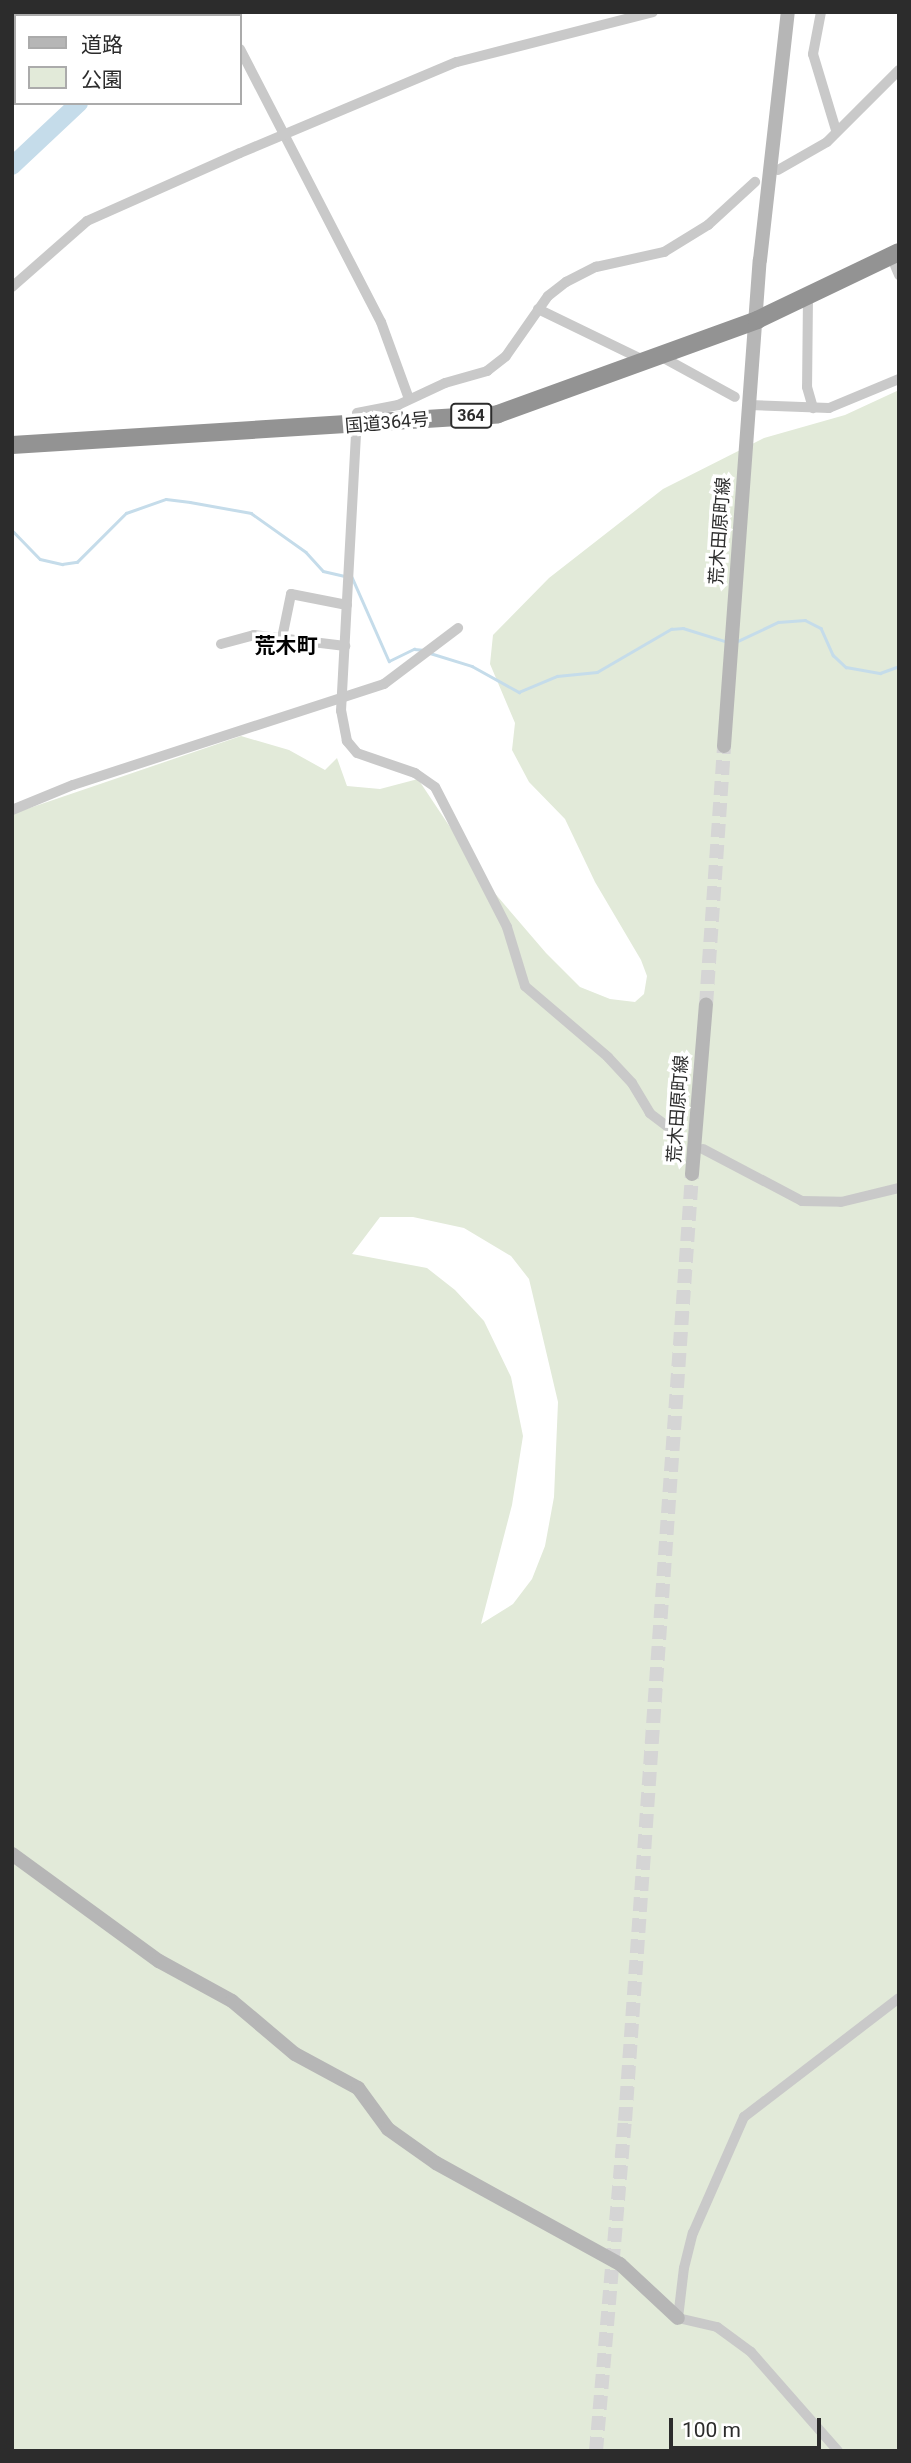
<!DOCTYPE html>
<html>
<head>
<meta charset="utf-8">
<style>
	body { margin:0 }
	#map { position:relative; width:911px; height:2463px; overflow:hidden; background:#fff; font-family:Roboto,"Noto Sans JP",sans-serif }
	div>[style] { position:absolute }
	.green>* { inset:0; background:#e2ead9 }
	.stream>* { height:2.5px; margin:-1.25px; padding:0 1.25px; transform-origin:1.25px; border-radius:1.25px; background:#c5dcea }
	.river>* { height:18px; margin:-9px; padding:0 9px; transform-origin:9px; border-radius:9px; background:#c5dcea }
	.secondary-tunnel>* { height:14px; margin-top:-7px; transform-origin:0; background:repeating-linear-gradient(90deg,#d5d5d5 0 14px,transparent 0 21px) }
	.street>* { height:10px; margin:-5px; padding:0 5px; transform-origin:5px; border-radius:5px; background:#c9c9c9 }
	.secondary>* { height:14px; margin:-7px; padding:0 7px; transform-origin:7px; border-radius:7px; background:#b6b6b6 }
	.highway>* { height:18px; margin:-9px; padding:0 9px; transform-origin:9px; border-radius:9px; background:#939393 }
	span { translate:-50% -50%; white-space:nowrap; text-align:center; line-height:1.15; -webkit-text-stroke:7px #fff; paint-order:stroke }
	.shield-label span { padding:2px 5px; background:#fff; border:2px solid; border-radius:5px; -webkit-text-stroke-width:0 }
	.shield-label { font-size:16px; color:#2c2c2c; font-weight:700 }
	.street-label { font-size:18px; color:#2c2c2c }
	.quarter-label { font-size:21px; color:#000; font-weight:700 }
	.frame { position:absolute; inset:0; border:14px solid #2c2c2c; pointer-events:none }
	.legend { position:absolute; left:14px; top:14px; width:228px; height:91px; box-sizing:border-box; background:#fff; border:2px solid #ababab; margin:0; padding:9px 12px; list-style:none; font-size:21px; color:#2c2c2c }
	.legend li { display:flex; align-items:center; gap:14px; height:35px }
	.legend b { width:35px; border:2px solid #ababab }
	.scale { position:absolute; left:669px; top:2418px; width:152px; height:32px; box-sizing:border-box; border:4px solid #2c2c2c; border-top:0; padding-left:9px; font-size:21px; line-height:24px; white-space:nowrap; color:#2c2c2c; -webkit-text-stroke:5px #fff; paint-order:stroke }
</style>
</head>
<body>
<div id="map">
	<div class="green">
		<i style="clip-path:polygon(12px 12px,148px 12px,16px 16px,12px 86px)"></i>
		<i style="clip-path:polygon(evenodd,899px 390px,899px 2451px,12px 2451px,12px 814px,241px 736px,289px 750px,325px 770px,337px 758px,347px 786px,380px 789px,418px 779px,492px 890px,546px 953px,580px 987px,610px 999px,635px 1002px,644px 994px,647px 976px,641px 960px,595px 882px,565px 819px,529px 782px,512px 750px,515px 723px,490px 664px,493px 635px,549px 578px,663px 489px,764px 438px,845px 415px,899px 390px,380px 1217px,413px 1217px,464px 1228px,511px 1256px,529px 1279px,558px 1402px,554px 1497px,545px 1546px,532px 1579px,513px 1604px,481px 1624px,512px 1505px,523px 1436px,511px 1377px,484px 1321px,455px 1290px,427px 1268px,352px 1254px,380px 1217px)"></i>
	</div>
	<div class="stream">
		<i style="left:12px;top:530px;width:40px;rotate:46deg"></i>
		<i style="left:40px;top:559px;width:23px;rotate:13deg"></i>
		<i style="left:62px;top:564px;width:15px;rotate:-8deg"></i>
		<i style="left:77px;top:562px;width:69px;rotate:-45deg"></i>
		<i style="left:126px;top:513px;width:42px;rotate:-19.3deg"></i>
		<i style="left:166px;top:499px;width:24px;rotate:7deg"></i>
		<i style="left:190px;top:502px;width:62px;rotate:10.2deg"></i>
		<i style="left:251px;top:513px;width:67px;rotate:35.3deg"></i>
		<i style="left:306px;top:552px;width:25px;rotate:48deg"></i>
		<i style="left:323px;top:571px;width:23px;rotate:13deg"></i>
		<i style="left:352px;top:577px;width:92px;rotate:66.2deg"></i>
		<i style="left:389px;top:661px;width:28px;rotate:-26deg"></i>
		<i style="left:414px;top:649px;width:11px;rotate:5deg"></i>
		<i style="left:738px;top:641px;width:44px;rotate:-25.4deg"></i>
		<i style="left:778px;top:622px;width:27px;rotate:-4deg"></i>
		<i style="left:805px;top:620px;width:18px;rotate:27deg"></i>
		<i style="left:821px;top:628px;width:30px;rotate:66deg"></i>
		<i style="left:833px;top:655px;width:18px;rotate:43deg"></i>
		<i style="left:846px;top:667px;width:35px;rotate:10deg"></i>
		<i style="left:880px;top:673px;width:20px;rotate:-20deg"></i>
		<i style="left:430px;top:653px;width:44px;rotate:17.2deg"></i>
		<i style="left:472px;top:666px;width:54px;rotate:29deg"></i>
		<i style="left:519px;top:692px;width:41px;rotate:-22.8deg"></i>
		<i style="left:557px;top:676px;width:40px;rotate:-5.7deg"></i>
		<i style="left:597px;top:672px;width:86px;rotate:-30.2deg"></i>
		<i style="left:671px;top:629px;width:12px;rotate:-5deg"></i>
		<i style="left:683px;top:628px;width:47px;rotate:17.3deg"></i>
	</div>
	<div class="river">
		<i style="left:176px;top:16px;width:5px;rotate:-53deg"></i>
		<i style="left:12px;top:166px;width:92px;rotate:-43.2deg"></i>
	</div>
	<div class="secondary-tunnel">
		<i style="left:706px;top:1005px;width:260px;rotate:-86deg"></i>
		<i style="left:596px;top:2451px;width:331px;rotate:-85deg"></i>
		<i style="left:625px;top:2121px;width:949px;rotate:-85.95deg"></i>
	</div>
	<div class="street">
		<i style="left:220px;top:12px;width:4px;rotate:63deg"></i>
		<i style="left:821px;top:12px;width:43px;rotate:100.8deg"></i>
		<i style="left:813px;top:54px;width:79px;rotate:73.2deg"></i>
		<i style="left:240px;top:49px;width:307px;rotate:62.7deg"></i>
		<i style="left:381px;top:322px;width:82px;rotate:70deg"></i>
		<i style="left:778px;top:170px;width:56px;rotate:-29.7deg"></i>
		<i style="left:827px;top:142px;width:102px;rotate:-45deg"></i>
		<i style="left:891px;top:256px;width:21px;rotate:67deg"></i>
		<i style="left:12px;top:287px;width:100px;rotate:-41.3deg"></i>
		<i style="left:87px;top:221px;width:167px;rotate:-24deg"></i>
		<i style="left:240px;top:153px;width:235px;rotate:-22.8deg"></i>
		<i style="left:457px;top:62px;width:202px;rotate:-14.3deg"></i>
		<i style="left:808px;top:296px;width:91px;rotate:90.6deg"></i>
		<i style="left:807px;top:387px;width:22px;rotate:74deg"></i>
		<i style="left:538px;top:309px;width:121px;rotate:25.9deg"></i>
		<i style="left:662px;top:357px;width:83px;rotate:28.7deg"></i>
		<i style="left:748px;top:405px;width:81px;rotate:2.1deg"></i>
		<i style="left:829px;top:408px;width:76px;rotate:-22.5deg"></i>
		<i style="left:282px;top:638px;width:45px;rotate:-78.4deg"></i>
		<i style="left:291px;top:594px;width:57px;rotate:11.1deg"></i>
		<i style="left:221px;top:644px;width:34px;rotate:-15deg"></i>
		<i style="left:254px;top:635px;width:92px;rotate:6.9deg"></i>
		<i style="left:12px;top:810px;width:66px;rotate:-22.3deg"></i>
		<i style="left:73px;top:785px;width:327px;rotate:-18deg"></i>
		<i style="left:384px;top:684px;width:93px;rotate:-37.1deg"></i>
		<i style="left:680px;top:1136px;width:38px;rotate:-143deg"></i>
		<i style="left:650px;top:1113px;width:35px;rotate:-121deg"></i>
		<i style="left:632px;top:1083px;width:35px;rotate:-133deg"></i>
		<i style="left:608px;top:1057px;width:109px;rotate:-139.5deg"></i>
		<i style="left:525px;top:986px;width:62px;rotate:-107deg"></i>
		<i style="left:507px;top:927px;width:157px;rotate:-117.2deg"></i>
		<i style="left:435px;top:787px;width:24px;rotate:-145deg"></i>
		<i style="left:415px;top:773px;width:61px;rotate:-161deg"></i>
		<i style="left:357px;top:753px;width:16px;rotate:-130deg"></i>
		<i style="left:347px;top:741px;width:31px;rotate:-101deg"></i>
		<i style="left:341px;top:711px;width:298px;rotate:-86.9deg"></i>
		<i style="left:357px;top:413px;width:42px;rotate:-11deg"></i>
		<i style="left:398px;top:405px;width:52px;rotate:-25.1deg"></i>
		<i style="left:445px;top:383px;width:44px;rotate:-15.9deg"></i>
		<i style="left:487px;top:371px;width:24px;rotate:-38deg"></i>
		<i style="left:506px;top:356px;width:73px;rotate:-55deg"></i>
		<i style="left:548px;top:296px;width:23px;rotate:-38deg"></i>
		<i style="left:566px;top:282px;width:34px;rotate:-27deg"></i>
		<i style="left:596px;top:267px;width:70px;rotate:-12.4deg"></i>
		<i style="left:664px;top:252px;width:52px;rotate:-31.5deg"></i>
		<i style="left:708px;top:225px;width:64px;rotate:-42.5deg"></i>
		<i style="left:703px;top:1149px;width:112px;rotate:27.7deg"></i>
		<i style="left:802px;top:1201px;width:39px;rotate:1deg"></i>
		<i style="left:841px;top:1202px;width:60px;rotate:-13.6deg"></i>
		<i style="left:838px;top:2451px;width:132px;rotate:-131.3deg"></i>
		<i style="left:751px;top:2352px;width:42px;rotate:-143.7deg"></i>
		<i style="left:717px;top:2327px;width:40px;rotate:-167deg"></i>
		<i style="left:678px;top:2318px;width:50px;rotate:-83.2deg"></i>
		<i style="left:684px;top:2268px;width:36px;rotate:-76deg"></i>
		<i style="left:693px;top:2233px;width:127px;rotate:-66.3deg"></i>
		<i style="left:744px;top:2117px;width:195px;rotate:-37.5deg"></i>
	</div>
	<div class="secondary">
		<i style="left:724px;top:746px;width:487px;rotate:-85.8deg"></i>
		<i style="left:760px;top:260px;width:250px;rotate:-83.6deg"></i>
		<i style="left:692px;top:1174px;width:170px;rotate:-85.3deg"></i>
		<i style="left:12px;top:1854px;width:182px;rotate:36.1deg"></i>
		<i style="left:159px;top:1961px;width:83px;rotate:28.7deg"></i>
		<i style="left:232px;top:2001px;width:82px;rotate:40.1deg"></i>
		<i style="left:295px;top:2054px;width:72px;rotate:28.4deg"></i>
		<i style="left:358px;top:2088px;width:51px;rotate:53.8deg"></i>
		<i style="left:388px;top:2129px;width:59px;rotate:35.3deg"></i>
		<i style="left:436px;top:2163px;width:210px;rotate:28.8deg"></i>
		<i style="left:620px;top:2264px;width:79px;rotate:43deg"></i>
	</div>
	<div class="highway">
		<i style="left:12px;top:445px;width:487px;rotate:-3.6deg"></i>
		<i style="left:498px;top:414px;width:276px;rotate:-19.9deg"></i>
		<i style="left:757px;top:320px;width:157px;rotate:-25.6deg"></i>
	</div>
	<div class="shield-label">
		<span style="left:471px;top:416px">364</span>
	</div>
	<div class="street-label">
		<span style="left:387px;top:423px;rotate:-5deg">国道364号</span>
		<span style="left:720px;top:531px;rotate:-86deg">荒木田原町線</span>
		<span style="left:678px;top:1109px;rotate:-86deg">荒木田原町線</span>
	</div>
	<div class="quarter-label">
		<span style="left:286px;top:646px">荒木町</span>
	</div>
	<div class="frame"></div>
	<ul class="legend">
	<li><b style="height:9px;background:#b6b6b6"></b>道路</li>
	<li><b style="height:19px;background:#e2ead9"></b>公園</li>
	</ul>
	<div class="scale">100 m</div>
</div>
</body>
</html>
